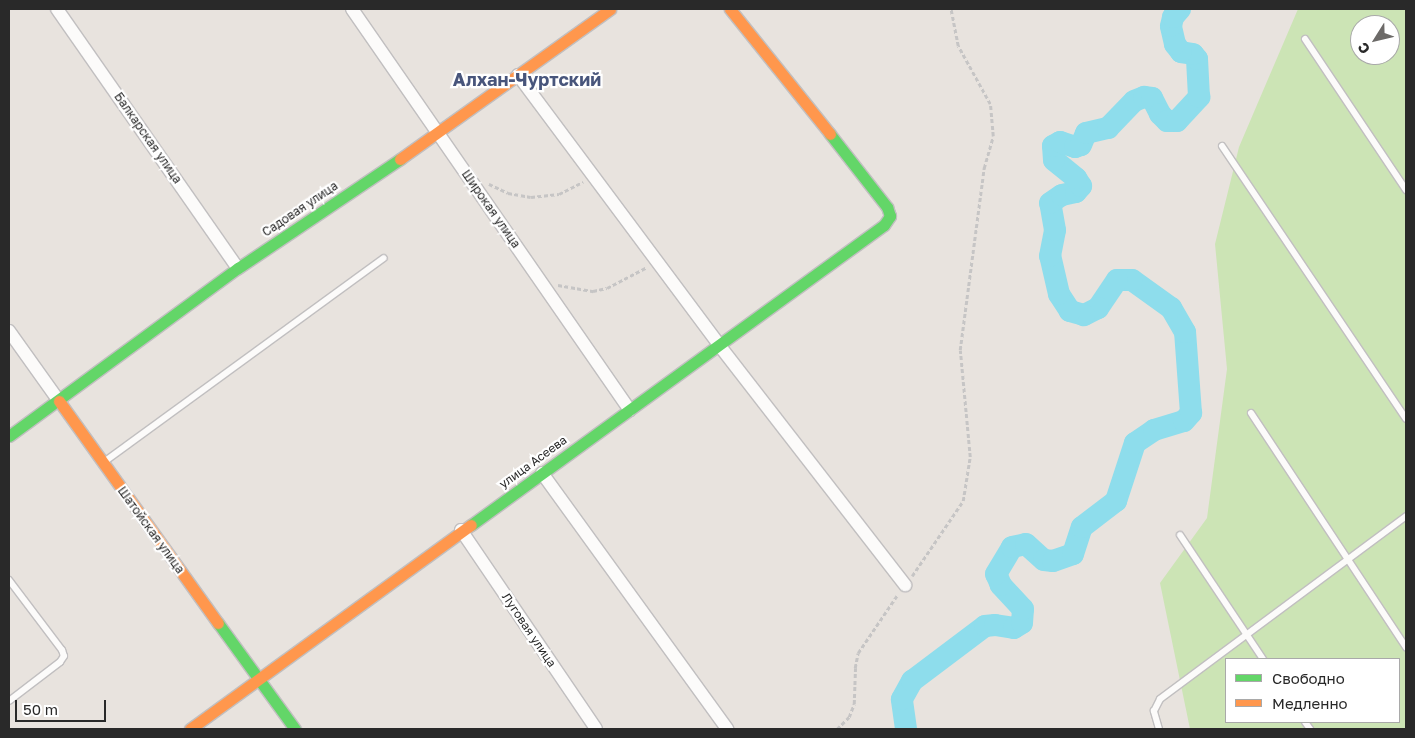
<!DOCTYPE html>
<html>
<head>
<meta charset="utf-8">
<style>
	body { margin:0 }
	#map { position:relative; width:1415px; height:738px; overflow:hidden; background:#e8e3de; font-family:"Golos Text",sans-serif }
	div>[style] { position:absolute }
	.green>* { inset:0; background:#cce4b5 }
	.river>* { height:22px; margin:-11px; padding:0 11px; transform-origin:11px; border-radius:11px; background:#8eddec }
	.path>* { height:2.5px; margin-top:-1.25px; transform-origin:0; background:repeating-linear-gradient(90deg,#c6c5c5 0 4px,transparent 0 6.5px) }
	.roads { filter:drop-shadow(1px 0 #c1bfc0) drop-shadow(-1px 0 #c1bfc0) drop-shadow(0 1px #c1bfc0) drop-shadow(0 -1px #c1bfc0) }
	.lane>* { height:6px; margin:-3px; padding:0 3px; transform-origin:3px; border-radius:3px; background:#fcfbfa }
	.street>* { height:12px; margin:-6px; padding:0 6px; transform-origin:6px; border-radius:6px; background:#fcfbfa }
	.fast>* { height:11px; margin:-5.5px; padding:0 5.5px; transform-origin:5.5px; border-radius:5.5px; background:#63d668 }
	.slow>* { height:11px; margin:-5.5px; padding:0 5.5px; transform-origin:5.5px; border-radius:5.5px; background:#ff974d }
	span { translate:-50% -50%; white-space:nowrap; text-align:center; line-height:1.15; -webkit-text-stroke:4.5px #fff; paint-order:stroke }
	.street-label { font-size:12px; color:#292929 }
	.district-label { font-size:18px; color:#48557b; font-weight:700 }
	.frame { position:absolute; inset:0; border:10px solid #292929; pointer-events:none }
	.legend { position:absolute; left:1225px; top:658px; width:175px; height:65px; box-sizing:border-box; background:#fff; border:1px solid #a9a9a9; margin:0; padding:6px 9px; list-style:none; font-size:15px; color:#292929 }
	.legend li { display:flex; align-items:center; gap:10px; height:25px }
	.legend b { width:25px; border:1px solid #a9a9a9 }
	.north { position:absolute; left:1350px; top:15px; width:50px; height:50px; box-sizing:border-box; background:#fff; border:1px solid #a9a9a9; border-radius:50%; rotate:234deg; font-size:14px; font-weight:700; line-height:20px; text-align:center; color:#292929 }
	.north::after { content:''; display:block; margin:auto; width:18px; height:22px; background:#6c6a68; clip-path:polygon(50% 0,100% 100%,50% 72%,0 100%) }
	.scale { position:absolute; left:15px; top:700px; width:91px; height:22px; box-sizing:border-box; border:2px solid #292929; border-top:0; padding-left:6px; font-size:15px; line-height:18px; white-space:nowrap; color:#292929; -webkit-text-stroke:4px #fff; paint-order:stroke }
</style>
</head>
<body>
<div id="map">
	<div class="green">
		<i style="clip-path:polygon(evenodd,1298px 9px,1406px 9px,1406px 729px,1190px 729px,1160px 583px,1207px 518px,1227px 369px,1215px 244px,1239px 147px,1298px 9px,1360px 25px,1390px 25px,1390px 55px,1360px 55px,1360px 25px,1298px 9px,1226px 659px,1399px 659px,1399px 722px,1226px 722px,1226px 659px)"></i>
	</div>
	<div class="river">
		<i style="left:906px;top:729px;width:30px;rotate:-98deg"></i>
		<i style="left:902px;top:699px;width:21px;rotate:-61deg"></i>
		<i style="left:912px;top:681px;width:91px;rotate:-37deg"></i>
		<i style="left:985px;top:626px;width:10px;rotate:-6deg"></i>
		<i style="left:995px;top:625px;width:19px;rotate:9deg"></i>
		<i style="left:1014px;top:628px;width:9px;rotate:-32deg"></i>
		<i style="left:1022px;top:623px;width:14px;rotate:-86deg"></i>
		<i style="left:1023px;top:609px;width:33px;rotate:-133deg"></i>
		<i style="left:1001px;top:585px;width:12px;rotate:-114deg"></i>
		<i style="left:996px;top:574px;width:31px;rotate:-59deg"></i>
		<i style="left:1012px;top:547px;width:14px;rotate:-12deg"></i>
		<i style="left:1026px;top:544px;width:24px;rotate:42deg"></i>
		<i style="left:1044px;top:560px;width:9px;rotate:6deg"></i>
		<i style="left:1053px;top:561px;width:21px;rotate:-19deg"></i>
		<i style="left:1073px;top:554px;width:28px;rotate:-72deg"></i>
		<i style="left:1082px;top:527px;width:43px;rotate:-37.4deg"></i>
		<i style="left:1116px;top:501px;width:61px;rotate:-71.9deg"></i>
		<i style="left:1135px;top:443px;width:23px;rotate:-34deg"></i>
		<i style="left:1154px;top:430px;width:31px;rotate:-17deg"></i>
		<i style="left:1184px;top:421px;width:11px;rotate:-49deg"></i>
		<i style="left:1191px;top:413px;width:81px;rotate:-94.2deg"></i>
		<i style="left:1185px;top:332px;width:28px;rotate:-120deg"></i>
		<i style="left:1171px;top:308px;width:48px;rotate:-144.3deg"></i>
		<i style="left:1132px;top:280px;width:15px;rotate:180deg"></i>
		<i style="left:1117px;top:280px;width:34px;rotate:124deg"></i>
		<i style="left:1098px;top:308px;width:16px;rotate:153deg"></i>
		<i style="left:1084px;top:315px;width:15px;rotate:-164deg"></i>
		<i style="left:1070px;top:311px;width:20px;rotate:-123deg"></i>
		<i style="left:1059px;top:294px;width:39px;rotate:-103deg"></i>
		<i style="left:1050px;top:256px;width:26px;rotate:-79deg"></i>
		<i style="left:1055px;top:230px;width:27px;rotate:-100deg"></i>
		<i style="left:1050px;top:203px;width:14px;rotate:-34deg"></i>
		<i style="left:1062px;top:195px;width:14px;rotate:-12deg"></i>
		<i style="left:1076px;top:192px;width:8px;rotate:-50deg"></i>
		<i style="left:1081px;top:186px;width:9px;rotate:-122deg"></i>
		<i style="left:1076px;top:178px;width:28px;rotate:-141deg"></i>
		<i style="left:1054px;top:160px;width:14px;rotate:-94deg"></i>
		<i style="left:1053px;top:146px;width:8px;rotate:-30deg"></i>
		<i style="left:1060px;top:142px;width:16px;rotate:18deg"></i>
		<i style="left:1075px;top:147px;width:6px;rotate:-18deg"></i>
		<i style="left:1081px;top:145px;width:13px;rotate:-67deg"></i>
		<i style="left:1086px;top:133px;width:23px;rotate:-13deg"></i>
		<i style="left:1108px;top:128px;width:37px;rotate:-46deg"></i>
		<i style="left:1134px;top:101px;width:11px;rotate:-22deg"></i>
		<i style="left:1144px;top:97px;width:8px;rotate:7deg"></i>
		<i style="left:1152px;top:98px;width:18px;rotate:63deg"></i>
		<i style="left:1160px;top:114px;width:10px;rotate:45deg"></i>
		<i style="left:1167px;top:121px;width:10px"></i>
		<i style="left:1177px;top:121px;width:33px;rotate:-47deg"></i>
		<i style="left:1199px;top:97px;width:38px;rotate:-93deg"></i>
		<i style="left:1197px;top:59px;width:6px;rotate:-129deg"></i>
		<i style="left:1193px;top:54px;width:12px;rotate:-171deg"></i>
		<i style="left:1181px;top:52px;width:10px;rotate:-127deg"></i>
		<i style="left:1175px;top:44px;width:18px;rotate:-103deg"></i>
		<i style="left:1171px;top:26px;width:9px;rotate:-77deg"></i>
		<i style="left:1173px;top:17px;width:11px;rotate:-49deg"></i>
	</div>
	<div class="path">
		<i style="left:489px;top:184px;width:21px;rotate:25deg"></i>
		<i style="left:508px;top:193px;width:23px;rotate:10deg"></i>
		<i style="left:531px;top:197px;width:28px;rotate:-6deg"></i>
		<i style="left:559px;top:194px;width:27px;rotate:-27deg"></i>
		<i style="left:558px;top:285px;width:36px;rotate:10deg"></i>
		<i style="left:593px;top:291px;width:14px;rotate:-12deg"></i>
		<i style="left:607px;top:288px;width:45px;rotate:-27.7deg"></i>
		<i style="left:912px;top:576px;width:91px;rotate:-55.8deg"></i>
		<i style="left:963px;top:501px;width:45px;rotate:-81deg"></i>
		<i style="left:970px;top:457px;width:107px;rotate:-95.3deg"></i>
		<i style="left:960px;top:350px;width:184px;rotate:-82.5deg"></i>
		<i style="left:984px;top:168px;width:33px;rotate:-74deg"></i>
		<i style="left:993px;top:136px;width:32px;rotate:-95deg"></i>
		<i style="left:990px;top:104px;width:66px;rotate:-118.9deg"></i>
		<i style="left:958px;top:46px;width:38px;rotate:-101deg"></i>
		<i style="left:837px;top:729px;width:17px;rotate:-45deg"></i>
		<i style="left:849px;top:717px;width:14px;rotate:-69deg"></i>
		<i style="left:854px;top:704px;width:36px;rotate:-88deg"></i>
		<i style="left:855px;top:668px;width:15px;rotate:-79deg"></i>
		<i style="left:858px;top:653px;width:71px;rotate:-55.9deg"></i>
	</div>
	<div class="roads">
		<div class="lane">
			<i style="left:1305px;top:39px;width:182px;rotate:56.2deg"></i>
			<i style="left:1222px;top:146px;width:329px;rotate:56deg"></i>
			<i style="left:1251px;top:413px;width:281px;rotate:56.5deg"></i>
			<i style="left:104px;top:462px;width:346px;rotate:-36.1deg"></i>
			<i style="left:1180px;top:535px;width:149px;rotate:56.2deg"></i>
			<i style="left:9px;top:580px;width:88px;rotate:52.9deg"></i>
			<i style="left:62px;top:650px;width:6px;rotate:72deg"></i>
			<i style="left:64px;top:656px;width:7px;rotate:124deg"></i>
			<i style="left:60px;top:662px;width:64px;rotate:142.6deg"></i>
			<i style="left:1305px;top:722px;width:9px;rotate:54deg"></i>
			<i style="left:1159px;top:729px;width:19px;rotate:-106deg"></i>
			<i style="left:1154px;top:711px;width:13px;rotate:-63deg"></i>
			<i style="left:1160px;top:699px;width:307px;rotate:-36.6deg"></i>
		</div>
		<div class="street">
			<i style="left:57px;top:9px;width:316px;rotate:55.1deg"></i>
			<i style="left:352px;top:9px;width:488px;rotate:55.3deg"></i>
			<i style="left:518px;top:75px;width:337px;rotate:53.3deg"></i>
			<i style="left:719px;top:345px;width:304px;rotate:52.2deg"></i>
			<i style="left:9px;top:331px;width:86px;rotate:54.5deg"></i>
			<i style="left:542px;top:473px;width:316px;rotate:54.1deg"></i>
			<i style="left:461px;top:530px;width:240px;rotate:55.8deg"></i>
		</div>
		<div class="fast">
			<i style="left:9px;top:436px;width:284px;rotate:-36.3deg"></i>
			<i style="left:238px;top:268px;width:195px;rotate:-33.9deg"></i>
			<i style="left:471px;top:525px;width:510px;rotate:-35.99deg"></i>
			<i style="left:884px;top:225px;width:11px;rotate:-56deg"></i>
			<i style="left:890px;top:216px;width:9px;rotate:-108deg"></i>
			<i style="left:887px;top:207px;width:93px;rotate:-128deg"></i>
			<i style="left:218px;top:623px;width:131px;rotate:54deg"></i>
		</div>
		<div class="slow">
			<i style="left:730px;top:9px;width:160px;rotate:51.3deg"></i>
			<i style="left:400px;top:159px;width:258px;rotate:-35.5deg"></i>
			<i style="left:59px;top:401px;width:273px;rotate:54.4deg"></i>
			<i style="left:190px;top:729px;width:347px;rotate:-36deg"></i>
		</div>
	</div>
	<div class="street-label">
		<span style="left:148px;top:138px;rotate:55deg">Балкарская улица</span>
		<span style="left:300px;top:209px;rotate:-34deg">Садовая улица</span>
		<span style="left:491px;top:209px;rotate:55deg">Широкая улица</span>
		<span style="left:533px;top:462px;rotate:-36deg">улица Асеева</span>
		<span style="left:151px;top:530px;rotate:54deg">Шатойская улица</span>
		<span style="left:529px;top:630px;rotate:56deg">Луговая улица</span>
	</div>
	<div class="district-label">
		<span style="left:527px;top:79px">Алхан-Чуртский</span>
	</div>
	<div class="frame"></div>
	<ul class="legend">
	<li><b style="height:6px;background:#63d668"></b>Свободно</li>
	<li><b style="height:6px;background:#ff974d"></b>Медленно</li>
	</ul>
	<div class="north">С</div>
	<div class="scale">50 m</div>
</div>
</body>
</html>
